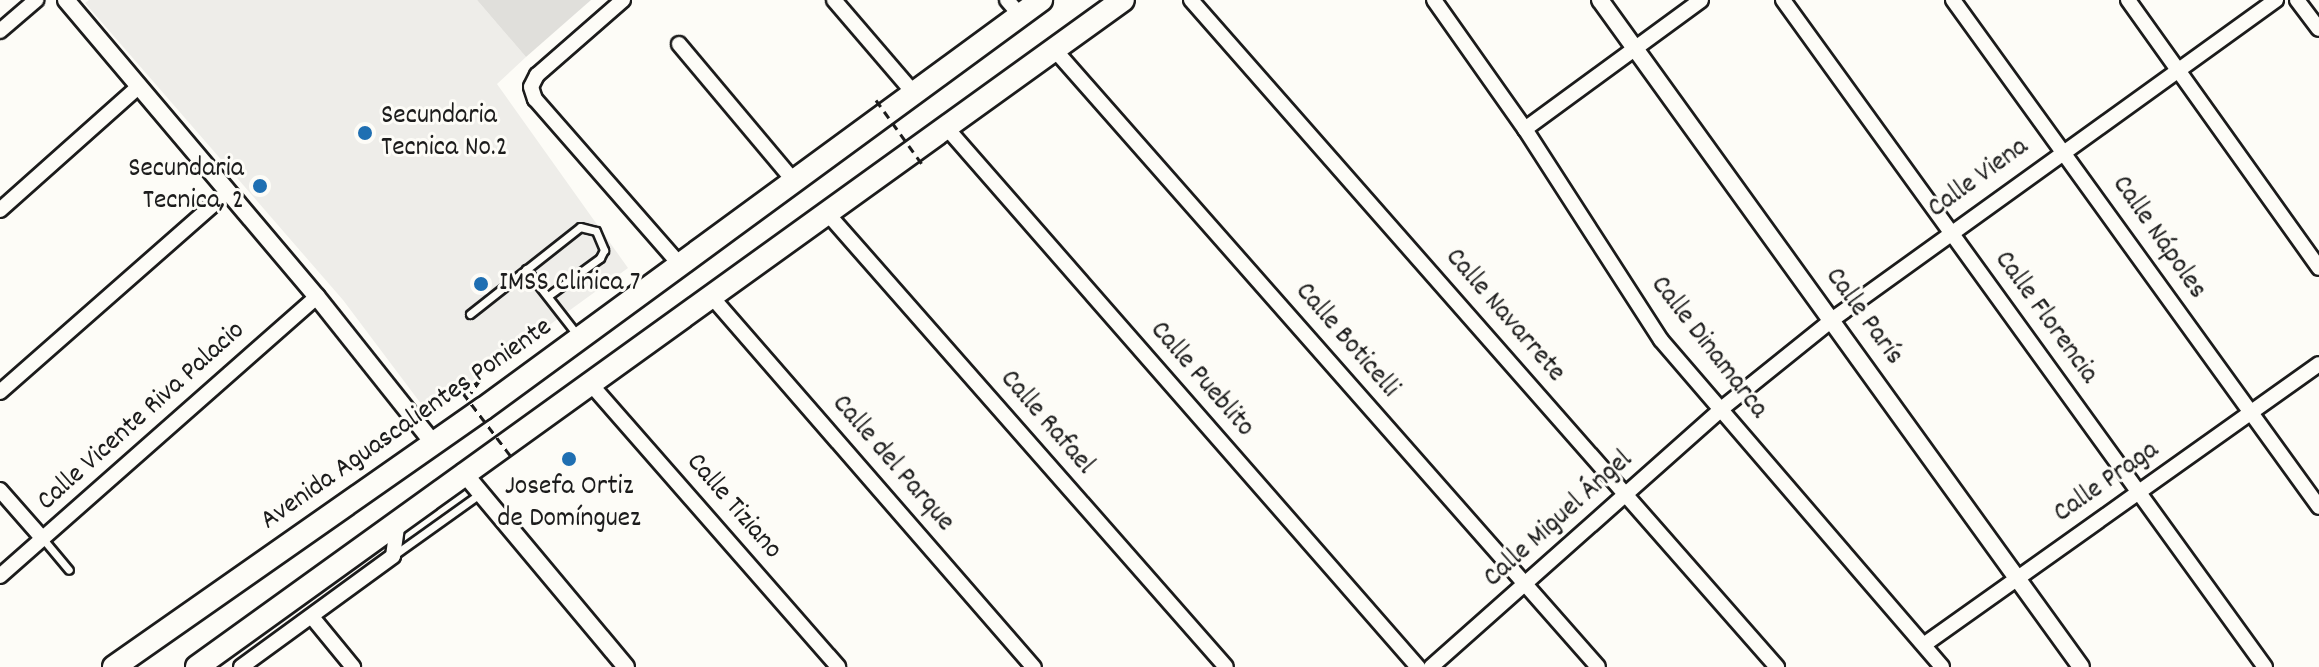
<!DOCTYPE html>
<html>
<head>
<meta charset="utf-8">
<style>
	body { margin:0 }
	#map { position:relative; width:2319px; height:667px; overflow:hidden; background:#fdfcf7; font-family:Dekko,sans-serif }
	div>[style] { position:absolute }
	.built>* { inset:0; background:#eeede9 }
	.green>* { inset:0; background:#e0dfdb }
	.path>* { height:3px; margin-top:-1.5px; transform-origin:0; background:repeating-linear-gradient(90deg,#1c1c1c 0 8px,transparent 0 14px) }
	.roads { filter:drop-shadow(2px 0 #1c1c1c) drop-shadow(-2px 0 #1c1c1c) drop-shadow(0 2px #1c1c1c) drop-shadow(0 -2px #1c1c1c) }
	.service>* { height:7px; margin:-3.5px; padding:0 3.5px; transform-origin:3.5px; border-radius:3.5px; background:#fdfcf7 }
	.minor>* { height:14px; margin:-7px; padding:0 7px; transform-origin:7px; border-radius:7px; background:#fdfcf7 }
	.tertiary>* { height:16px; margin:-8px; padding:0 8px; transform-origin:8px; border-radius:8px; background:#fdfcf7 }
	.primary>* { height:22px; margin:-11px; padding:0 11px; transform-origin:11px; border-radius:11px; background:#fdfcf7 }
	.path-bridge>* { height:3px; margin-top:-1.5px; transform-origin:0; background:repeating-linear-gradient(90deg,#1c1c1c 0 8px,transparent 0 14px) }
	.dots>* { width:22px; height:22px; translate:-50% -50%; box-sizing:border-box; border:4px solid #fdfcf7; border-radius:50% }
	span { translate:-50% -50%; white-space:nowrap; text-align:center; line-height:1.15; -webkit-text-stroke:6px #fdfcf7; paint-order:stroke }
	.poi-label { font-size:28px; color:#1c1c1c }
	.left { translate:0 -50%; text-align:left }
	.right { translate:-100% -50%; text-align:right }
	.street-label { font-size:28px; color:#1c1c1c }
</style>
</head>
<body>
<div id="map">
	<div class="built">
		<i style="clip-path:polygon(89px 0,477px 0,526px 57px,497px 84px,628px 268px,428px 413px,343px 300px,85px 3px)"></i>
	</div>
	<div class="green">
		<i style="clip-path:polygon(477px 0,591px 0,526px 57px)"></i>
	</div>
	<div class="path">
		<i style="left:463px;top:393px;width:21px;rotate:-37deg"></i>
		<i style="left:480px;top:380px;width:16px;rotate:125deg"></i>
	</div>
	<div class="roads">
		<div class="service">
			<i style="left:526px;top:269px;width:86px;rotate:52.1deg"></i>
			<i style="left:470px;top:314px;width:140px;rotate:-38.3deg"></i>
			<i style="left:580px;top:227px;width:16px;rotate:14deg"></i>
			<i style="left:596px;top:231px;width:21px;rotate:67deg"></i>
			<i style="left:604px;top:250px;width:9px;rotate:117deg"></i>
			<i style="left:600px;top:258px;width:64px;rotate:143.8deg"></i>
			<i style="left:43px;top:539px;width:40px;rotate:50deg"></i>
			<i style="left:394px;top:555px;width:107px;rotate:-35.5deg"></i>
		</div>
		<div class="minor">
			<i style="left:623px;top:0;width:114px;rotate:138.9deg"></i>
			<i style="left:537px;top:75px;width:13px;rotate:117deg"></i>
			<i style="left:531px;top:87px;width:13px;rotate:72deg"></i>
			<i style="left:535px;top:99px;width:222px;rotate:48.8deg"></i>
			<i style="left:834px;top:0;width:120px;rotate:49.4deg"></i>
			<i style="left:1007px;top:0;width:20px;rotate:49deg"></i>
			<i style="left:1191px;top:0;width:888px;rotate:48.7deg"></i>
			<i style="left:1434px;top:0;width:158px;rotate:54.8deg"></i>
			<i style="left:1525px;top:129px;width:251px;rotate:57.2deg"></i>
			<i style="left:1661px;top:340px;width:431px;rotate:49.3deg"></i>
			<i style="left:1783px;top:0;width:823px;rotate:54.15deg"></i>
			<i style="left:1953px;top:0;width:625px;rotate:54.17deg"></i>
			<i style="left:2128px;top:0;width:329px;rotate:54.5deg"></i>
			<i style="left:2297px;top:0;width:36px;rotate:53deg"></i>
			<i style="left:0;top:31px;width:48px;rotate:-40.7deg"></i>
			<i style="left:679px;top:44px;width:177px;rotate:50deg"></i>
			<i style="left:1054px;top:49px;width:823px;rotate:48.64deg"></i>
			<i style="left:945px;top:126px;width:719px;rotate:48.84deg"></i>
			<i style="left:1525px;top:129px;width:218px;rotate:-36.2deg"></i>
			<i style="left:0;top:210px;width:185px;rotate:-41.7deg"></i>
			<i style="left:827px;top:213px;width:604px;rotate:48.69deg"></i>
			<i style="left:711px;top:296px;width:492px;rotate:49deg"></i>
			<i style="left:588px;top:381px;width:380px;rotate:48.8deg"></i>
			<i style="left:0;top:392px;width:303px;rotate:-41.3deg"></i>
			<i style="left:0;top:490px;width:65px;rotate:48.7deg"></i>
			<i style="left:0;top:576px;width:422px;rotate:-41.4deg"></i>
			<i style="left:312px;top:617px;width:65px;rotate:50.6deg"></i>
			<i style="left:1925px;top:644px;width:483px;rotate:-35.4deg"></i>
			<i style="left:241px;top:667px;width:188px;rotate:-36.1deg"></i>
			<i style="left:393px;top:556px;width:35px;rotate:-82deg"></i>
			<i style="left:1431px;top:667px;width:387px;rotate:-41.6deg"></i>
			<i style="left:1720px;top:410px;width:145px;rotate:-38.8deg"></i>
			<i style="left:1833px;top:319px;width:546px;rotate:-35.76deg"></i>
		</div>
		<div class="tertiary">
			<i style="left:66px;top:0;width:389px;rotate:49.8deg"></i>
			<i style="left:317px;top:297px;width:188px;rotate:51.5deg"></i>
			<i style="left:1600px;top:0;width:822px;rotate:54.2deg"></i>
			<i style="left:463px;top:472px;width:254px;rotate:50.1deg"></i>
		</div>
		<div class="primary">
			<i style="left:114px;top:667px;width:450px;rotate:-35deg"></i>
			<i style="left:483px;top:409px;width:692px;rotate:-36.24deg"></i>
			<i style="left:197px;top:667px;width:1141px;rotate:-35.77deg"></i>
		</div>
	</div>
	<div class="path-bridge">
		<i style="left:876px;top:100px;width:79px;rotate:54.3deg"></i>
		<i style="left:463px;top:393px;width:83px;rotate:52.9deg"></i>
	</div>
	<div class="dots">
		<i style="left:365px;top:133px;background:#1f6fb2"></i>
		<i style="left:260px;top:186px;background:#1f6fb2"></i>
		<i style="left:481px;top:284px;background:#1f6fb2"></i>
		<i style="left:569px;top:459px;background:#1f6fb2"></i>
	</div>
	<div class="poi-label">
		<span class="left" style="left:381px;top:133px">Secundaria<br>Tecnica No.2</span>
		<span class="right" style="left:244px;top:186px">Secundaria<br>Tecnica, 2</span>
		<span class="left" style="left:499px;top:284px">IMSS Clinica 7</span>
		<span style="left:569px;top:504px">Josefa Ortiz<br>de Domínguez</span>
	</div>
	<div class="street-label">
		<span style="left:1979px;top:179px;rotate:-36deg">Calle Viena</span>
		<span style="left:2158px;top:238px;rotate:55deg">Calle Nápoles</span>
		<span style="left:1504px;top:316px;rotate:49deg">Calle Navarrete</span>
		<span style="left:1863px;top:317px;rotate:54deg">Calle París</span>
		<span style="left:2045px;top:318px;rotate:54deg">Calle Florencia</span>
		<span style="left:1346px;top:341px;rotate:49deg">Calle Boticelli</span>
		<span style="left:1708px;top:348px;rotate:52deg">Calle Dinamarca</span>
		<span style="left:1201px;top:380px;rotate:49deg">Calle Pueblito</span>
		<span style="left:142px;top:417px;rotate:-42deg">Calle Vicente Riva Palacio</span>
		<span style="left:1046px;top:423px;rotate:49deg">Calle Rafael</span>
		<span style="left:407px;top:425px;rotate:-35deg">Avenida Aguascalientes Poniente</span>
		<span style="left:892px;top:464px;rotate:49deg">Calle del Parque</span>
		<span style="left:2107px;top:483px;rotate:-35deg">Calle Praga</span>
		<span style="left:733px;top:507px;rotate:49deg">Calle Tiziano</span>
		<span style="left:1559px;top:520px;rotate:-42deg">Calle Miguel Ángel</span>
	</div>
</div>
</body>
</html>
